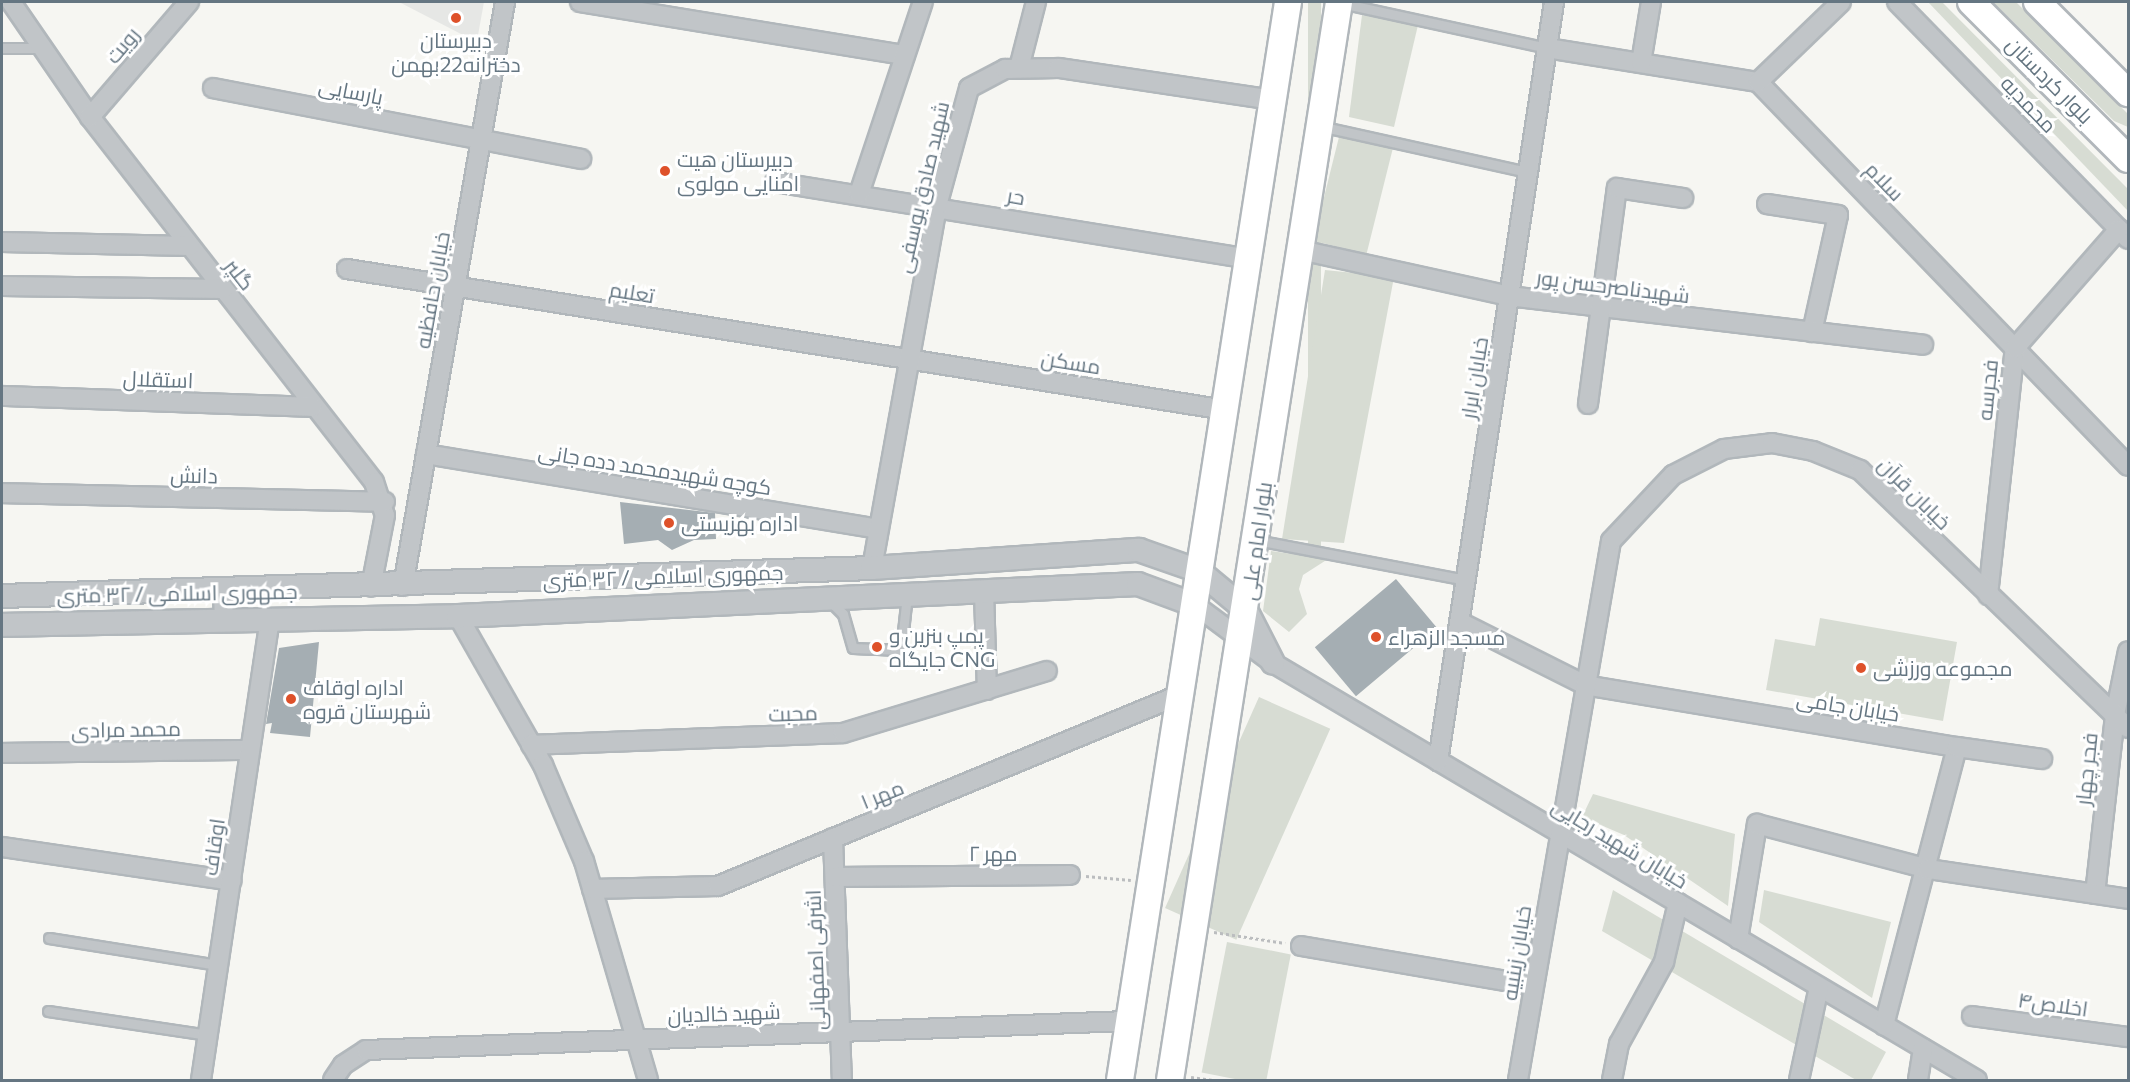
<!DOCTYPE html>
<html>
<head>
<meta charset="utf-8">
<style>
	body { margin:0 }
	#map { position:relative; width:2130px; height:1082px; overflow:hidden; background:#f6f6f2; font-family:Commissioner,Cairo,sans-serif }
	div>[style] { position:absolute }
	.built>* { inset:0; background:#e6e7e5 }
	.green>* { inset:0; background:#d7dcd3; transform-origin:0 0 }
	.building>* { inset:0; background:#a5aeb3; transform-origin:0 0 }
	.path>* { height:3px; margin-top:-1.5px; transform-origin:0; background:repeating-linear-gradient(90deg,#bbbdbf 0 3px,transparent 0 6px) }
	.roads { filter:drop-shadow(2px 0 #b1b7bb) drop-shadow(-2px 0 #b1b7bb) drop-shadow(0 2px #b1b7bb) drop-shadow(0 -2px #b1b7bb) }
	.service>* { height:9px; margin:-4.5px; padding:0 4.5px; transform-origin:4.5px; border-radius:4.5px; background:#c1c5c8 }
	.minor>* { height:18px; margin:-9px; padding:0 9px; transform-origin:9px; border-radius:9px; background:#c1c5c8 }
	.tertiary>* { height:22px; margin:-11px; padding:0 11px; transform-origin:11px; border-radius:11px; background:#c1c5c8 }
	.secondary>* { height:26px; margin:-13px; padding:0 13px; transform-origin:13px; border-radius:13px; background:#fff }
	.dots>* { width:16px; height:16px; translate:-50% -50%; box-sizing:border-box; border:3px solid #fff; border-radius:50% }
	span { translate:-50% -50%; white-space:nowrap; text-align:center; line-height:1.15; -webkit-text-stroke:6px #fff; paint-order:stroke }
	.poi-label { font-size:21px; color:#657682 }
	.left { translate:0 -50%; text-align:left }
	.street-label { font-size:21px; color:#657682 }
	.frame { position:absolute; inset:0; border:3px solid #657682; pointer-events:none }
</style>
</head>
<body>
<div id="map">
	<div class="built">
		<i style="clip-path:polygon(399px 2px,484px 2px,478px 35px,463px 35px)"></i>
	</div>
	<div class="green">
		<i style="left:1308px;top:2px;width:13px;height:547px"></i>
		<i style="clip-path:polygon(1928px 2px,1942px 2px,2128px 189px,2128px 211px)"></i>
		<i style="clip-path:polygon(1993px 2px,2016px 2px,2128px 114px,2128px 127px,2114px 121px)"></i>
		<i style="clip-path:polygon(1362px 15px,1418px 25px,1394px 127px,1349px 117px)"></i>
		<i style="left:1340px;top:133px;width:55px;height:111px;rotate:14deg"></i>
		<i style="clip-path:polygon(1325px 270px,1394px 277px,1344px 543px,1282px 539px)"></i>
		<i style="clip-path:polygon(1271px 551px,1328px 559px,1303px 575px,1299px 589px,1307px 614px,1289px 632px,1263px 611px)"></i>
		<i style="clip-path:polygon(1820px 618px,1957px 642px,1943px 721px,1766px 690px,1775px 639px,1815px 646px)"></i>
		<i style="left:1259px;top:697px;width:78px;height:231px;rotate:24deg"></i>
		<i style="clip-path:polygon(1593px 794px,1735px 834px,1728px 906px,1624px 835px,1582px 817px)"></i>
		<i style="clip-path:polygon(1613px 890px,1886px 1052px,1871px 1080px,1856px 1080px,1602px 931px)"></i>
		<i style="clip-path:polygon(1764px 890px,1891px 922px,1872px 998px,1759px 922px)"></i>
		<i style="left:1227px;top:942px;width:65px;height:133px;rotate:11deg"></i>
	</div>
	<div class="building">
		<i style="clip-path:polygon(620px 502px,715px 513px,716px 539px,694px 540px,672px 550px,658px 540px,624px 544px)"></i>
		<i style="left:1396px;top:579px;width:64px;height:106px;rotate:50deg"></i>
		<i style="clip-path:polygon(319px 642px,310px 737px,270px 733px,272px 723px,266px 724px,279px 648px)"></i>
	</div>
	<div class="path">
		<i style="left:1086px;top:876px;width:45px;rotate:5.1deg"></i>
		<i style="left:1214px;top:932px;width:72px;rotate:8.8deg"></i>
		<i style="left:1191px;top:1077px;width:22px;rotate:8deg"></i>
	</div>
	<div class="roads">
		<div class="service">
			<i style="left:1341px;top:3px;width:211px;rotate:12.3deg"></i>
			<i style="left:2px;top:48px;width:40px"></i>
			<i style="left:1320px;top:126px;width:213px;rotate:12.5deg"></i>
			<i style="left:1256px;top:540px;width:214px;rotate:10.8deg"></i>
			<i style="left:831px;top:602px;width:17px;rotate:45deg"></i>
			<i style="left:843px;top:614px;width:35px;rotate:74deg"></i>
			<i style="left:853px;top:648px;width:48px;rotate:2.4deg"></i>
			<i style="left:901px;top:650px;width:55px;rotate:-83.8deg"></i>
			<i style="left:49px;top:938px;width:171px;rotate:9.1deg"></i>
			<i style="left:48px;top:1011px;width:162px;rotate:8.5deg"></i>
		</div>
		<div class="minor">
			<i style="left:11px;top:2px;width:140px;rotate:55.5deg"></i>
			<i style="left:90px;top:117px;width:462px;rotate:52.1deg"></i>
			<i style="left:374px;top:482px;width:35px;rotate:72deg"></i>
			<i style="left:385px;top:515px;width:73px;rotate:101deg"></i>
			<i style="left:580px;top:2px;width:329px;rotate:9.3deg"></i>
			<i style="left:1897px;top:2px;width:331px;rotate:45.7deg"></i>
			<i style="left:1547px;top:48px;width:214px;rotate:9.2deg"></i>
			<i style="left:1758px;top:82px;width:533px;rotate:46.06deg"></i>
			<i style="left:1641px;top:63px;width:62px;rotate:-80.7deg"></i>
			<i style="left:1019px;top:68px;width:68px;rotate:-75.6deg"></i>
			<i style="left:1758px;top:82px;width:115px;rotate:-43.9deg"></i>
			<i style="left:213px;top:88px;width:375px;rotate:10.9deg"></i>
			<i style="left:90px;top:117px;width:152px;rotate:-49.3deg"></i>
			<i style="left:775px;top:182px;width:479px;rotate:9.2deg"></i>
			<i style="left:859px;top:194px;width:202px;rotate:-71.6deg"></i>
			<i style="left:1767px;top:204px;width:72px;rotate:8.8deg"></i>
			<i style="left:1838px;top:215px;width:120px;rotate:102.5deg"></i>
			<i style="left:2px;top:242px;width:188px;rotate:1.2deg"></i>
			<i style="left:1300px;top:250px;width:214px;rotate:12.4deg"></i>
			<i style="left:1509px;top:296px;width:417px;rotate:6.7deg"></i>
			<i style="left:347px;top:269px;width:889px;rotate:9.12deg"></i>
			<i style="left:2px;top:286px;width:221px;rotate:0.8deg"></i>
			<i style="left:2px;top:396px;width:311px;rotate:2deg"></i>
			<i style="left:1588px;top:404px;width:218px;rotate:-82.4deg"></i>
			<i style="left:1617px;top:188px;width:67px;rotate:8.6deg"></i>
			<i style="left:426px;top:454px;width:457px;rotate:9.4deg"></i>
			<i style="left:2px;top:493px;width:383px;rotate:1.3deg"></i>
			<i style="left:872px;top:568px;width:368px;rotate:-79.8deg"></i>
			<i style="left:937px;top:206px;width:122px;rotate:-74.8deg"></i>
			<i style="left:969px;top:88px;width:41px;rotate:-27.8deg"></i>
			<i style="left:1005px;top:69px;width:54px;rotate:-1.1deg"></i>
			<i style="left:1059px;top:68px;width:216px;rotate:8.5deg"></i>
			<i style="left:403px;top:586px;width:593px;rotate:-80.09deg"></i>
			<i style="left:984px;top:591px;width:99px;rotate:88.3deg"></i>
			<i style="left:223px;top:593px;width:28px;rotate:88deg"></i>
			<i style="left:1988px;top:595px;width:248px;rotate:-83.8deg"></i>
			<i style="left:2015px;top:348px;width:158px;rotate:-48.8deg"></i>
			<i style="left:1195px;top:605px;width:97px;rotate:36.6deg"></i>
			<i style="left:1273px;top:663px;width:818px;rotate:30.64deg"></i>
			<i style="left:458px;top:616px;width:172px;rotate:60.3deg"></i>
			<i style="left:543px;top:765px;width:104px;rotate:66.9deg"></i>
			<i style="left:584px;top:861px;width:228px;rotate:73.7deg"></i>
			<i style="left:1460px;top:622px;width:140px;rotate:26.7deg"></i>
			<i style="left:1585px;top:685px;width:377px;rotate:9.5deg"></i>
			<i style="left:1957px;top:747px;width:288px;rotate:104.7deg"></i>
			<i style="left:531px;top:745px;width:312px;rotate:-2.2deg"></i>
			<i style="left:843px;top:733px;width:213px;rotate:-16.9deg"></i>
			<i style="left:1957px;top:747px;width:86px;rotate:8deg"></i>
			<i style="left:2px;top:753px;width:248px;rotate:-0.7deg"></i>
			<i style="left:1438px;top:761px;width:768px;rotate:-81.31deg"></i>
			<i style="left:833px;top:838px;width:242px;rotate:87.9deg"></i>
			<i style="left:2px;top:847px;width:232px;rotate:8.4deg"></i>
			<i style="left:835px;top:877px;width:235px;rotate:-0.5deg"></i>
			<i style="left:592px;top:889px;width:126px;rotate:-1.4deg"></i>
			<i style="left:718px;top:886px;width:500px;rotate:-22.5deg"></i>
			<i style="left:2095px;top:894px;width:180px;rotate:-83.6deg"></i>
			<i style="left:2115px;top:715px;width:65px;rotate:-78.5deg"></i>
			<i style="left:1738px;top:939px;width:117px;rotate:-80.6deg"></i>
			<i style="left:1757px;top:824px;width:177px;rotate:14.7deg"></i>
			<i style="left:1928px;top:869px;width:202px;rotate:8.5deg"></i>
			<i style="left:1301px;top:946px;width:236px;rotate:9.7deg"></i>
			<i style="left:1972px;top:1016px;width:157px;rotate:7.7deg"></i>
			<i style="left:201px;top:1080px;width:466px;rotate:-81.5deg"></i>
			<i style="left:333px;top:1080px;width:18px;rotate:-56deg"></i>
			<i style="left:343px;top:1065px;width:27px;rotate:-33deg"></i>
			<i style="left:366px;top:1050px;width:764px;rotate:-2.18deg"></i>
			<i style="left:1518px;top:1080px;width:547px;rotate:-80.21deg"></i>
			<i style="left:1611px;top:541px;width:91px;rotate:-46.8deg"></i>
			<i style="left:1673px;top:475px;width:57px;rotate:-27deg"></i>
			<i style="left:1724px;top:449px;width:48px;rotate:-7.1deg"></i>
			<i style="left:1772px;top:443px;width:42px;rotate:11deg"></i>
			<i style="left:1813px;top:451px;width:51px;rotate:22deg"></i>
			<i style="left:1860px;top:470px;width:372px;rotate:43.9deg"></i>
			<i style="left:1612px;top:1080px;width:37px;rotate:-79deg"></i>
			<i style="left:1619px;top:1044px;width:94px;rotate:-61.2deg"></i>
			<i style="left:1664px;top:962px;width:61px;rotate:-76.7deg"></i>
			<i style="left:1799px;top:1080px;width:95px;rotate:-77.9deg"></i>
			<i style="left:1918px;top:1080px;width:32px;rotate:-81deg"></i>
		</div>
		<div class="tertiary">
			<i style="left:2px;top:596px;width:870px;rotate:-1.84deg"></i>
			<i style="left:872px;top:568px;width:268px;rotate:-3.9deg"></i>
			<i style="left:1139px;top:550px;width:64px;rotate:19.3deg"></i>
			<i style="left:1199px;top:571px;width:61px;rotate:39.7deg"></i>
			<i style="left:1246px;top:610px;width:59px;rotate:63deg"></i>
			<i style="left:2px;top:625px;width:456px;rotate:-1.1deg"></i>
			<i style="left:458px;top:616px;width:681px;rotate:-2.69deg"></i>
			<i style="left:1138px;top:584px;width:61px;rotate:20.2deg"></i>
		</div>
		<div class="secondary">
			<i style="left:1971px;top:2px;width:222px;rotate:45deg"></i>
			<i style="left:2037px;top:2px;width:129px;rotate:45deg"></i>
			<i style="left:1120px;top:1080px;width:1091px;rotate:-81.14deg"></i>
			<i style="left:1170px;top:1080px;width:1091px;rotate:-81.09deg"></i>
		</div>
	</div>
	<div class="dots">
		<i style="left:456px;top:18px;background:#de512a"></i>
		<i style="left:665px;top:171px;background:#de512a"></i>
		<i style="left:669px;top:523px;background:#de512a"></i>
		<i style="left:1376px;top:637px;background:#de512a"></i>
		<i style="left:877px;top:647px;background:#de512a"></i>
		<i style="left:1861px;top:668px;background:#de512a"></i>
		<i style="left:291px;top:699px;background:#de512a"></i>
	</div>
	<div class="poi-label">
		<span style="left:456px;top:52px">دبیرستان<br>دخترانه22بهمن</span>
		<span class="left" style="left:677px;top:171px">دبیرستان هیت<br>امنایی مولوی</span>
		<span class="left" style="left:681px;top:523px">اداره بهزیستی</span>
		<span class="left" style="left:889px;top:647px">پمپ بنزین و<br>جایگاه CNG</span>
		<span class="left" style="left:1388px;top:637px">مسجد الزهراء</span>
		<span class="left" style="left:1873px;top:668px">مجموعه ورزشی</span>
		<span class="left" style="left:303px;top:699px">اداره اوقاف<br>شهرستان قروه</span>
	</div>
	<div class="street-label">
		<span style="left:122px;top:45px;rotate:-50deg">رویت</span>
		<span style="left:2050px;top:80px;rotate:45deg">بلوار کردستان</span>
		<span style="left:351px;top:91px;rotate:11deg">پارسایی</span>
		<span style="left:2029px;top:104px;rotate:46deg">محمدیه</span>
		<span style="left:1885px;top:181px;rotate:46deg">سلام</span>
		<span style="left:922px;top:187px;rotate:-77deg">شهید صادق یوسفی</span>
		<span style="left:1016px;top:196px;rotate:10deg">حر</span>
		<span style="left:240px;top:274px;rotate:52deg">گلپر</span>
		<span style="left:1613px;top:286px;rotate:7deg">شهیدناصرحسن پور</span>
		<span style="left:432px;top:290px;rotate:-80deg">خیابان حافظیه</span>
		<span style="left:632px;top:292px;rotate:9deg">تعلیم</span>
		<span style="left:1071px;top:362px;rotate:9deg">مسکن</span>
		<span style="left:1474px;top:378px;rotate:-81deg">خیابان ابرار</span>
		<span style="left:158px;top:379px;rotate:2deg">استقلال</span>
		<span style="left:1987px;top:390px;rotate:-84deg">فجرسه</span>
		<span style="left:655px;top:469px;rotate:9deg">کوچه شهیدمحمد دده جانی</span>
		<span style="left:194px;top:475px;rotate:1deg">دانش</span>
		<span style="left:1915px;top:493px;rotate:45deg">خیابان قرآن</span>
		<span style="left:1256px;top:541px;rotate:-82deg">بلوار امام علی</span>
		<span style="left:663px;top:576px;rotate:-2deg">جمهوری اسلامی / ۳۲ متری</span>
		<span style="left:177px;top:593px;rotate:-1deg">جمهوری اسلامی / ۳۲ متری</span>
		<span style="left:1848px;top:706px;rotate:9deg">خیابان جامی</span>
		<span style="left:793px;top:713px;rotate:-2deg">محبت</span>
		<span style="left:126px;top:729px;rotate:-1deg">محمد مرادی</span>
		<span style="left:2086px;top:769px;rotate:-84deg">فجر چهار</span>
		<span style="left:882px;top:794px;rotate:-22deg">مهر ۱</span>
		<span style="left:1620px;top:843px;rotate:31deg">خیابان شهید رجایی</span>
		<span style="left:213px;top:847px;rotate:-82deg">اوقاف</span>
		<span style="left:993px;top:853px">مهر ۲</span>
		<span style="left:1516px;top:953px;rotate:-81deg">خیابان زینبیه</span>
		<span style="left:815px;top:960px;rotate:-92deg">اشرفی اصفهانی</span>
		<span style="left:2053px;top:1004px;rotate:8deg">اخلاص۴</span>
		<span style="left:724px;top:1013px;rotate:-2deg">شهید خالدیان</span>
	</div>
	<div class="frame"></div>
</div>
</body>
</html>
